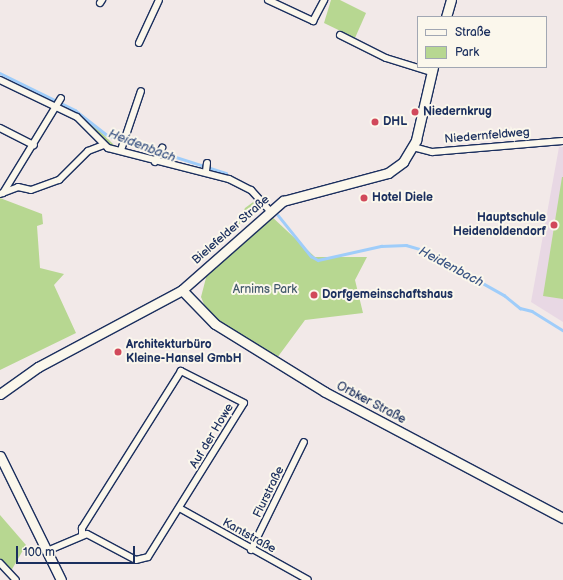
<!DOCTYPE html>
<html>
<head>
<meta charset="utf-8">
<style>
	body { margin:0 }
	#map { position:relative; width:563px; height:580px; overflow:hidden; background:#f2e9e8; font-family:"Balsamiq Sans",sans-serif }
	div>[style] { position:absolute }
	.built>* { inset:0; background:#e8d8e4 }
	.green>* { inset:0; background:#b7d791 }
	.stream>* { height:2.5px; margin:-1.25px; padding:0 1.25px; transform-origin:1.25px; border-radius:1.25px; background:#9fcdfa }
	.roads { filter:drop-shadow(1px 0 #1b2f5e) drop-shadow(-1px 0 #1b2f5e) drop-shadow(0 1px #1b2f5e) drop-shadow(0 -1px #1b2f5e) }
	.street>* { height:6px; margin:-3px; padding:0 3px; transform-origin:3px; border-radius:3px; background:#fbf7ec }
	.secondary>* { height:9px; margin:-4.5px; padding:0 4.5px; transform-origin:4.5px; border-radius:4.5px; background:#fbf7ec }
	.dots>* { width:11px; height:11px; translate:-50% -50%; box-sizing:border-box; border:2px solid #fbf7ec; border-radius:50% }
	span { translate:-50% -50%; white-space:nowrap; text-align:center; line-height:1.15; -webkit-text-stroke:4px #fbf7ec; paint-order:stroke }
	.poi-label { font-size:12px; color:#1b2f5e; font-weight:700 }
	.left { translate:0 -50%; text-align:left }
	.right { translate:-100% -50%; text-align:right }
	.street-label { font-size:12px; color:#1b2f5e }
	.park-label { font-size:12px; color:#42596b }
	.water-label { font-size:13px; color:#3c5685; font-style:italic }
	.legend { position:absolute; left:417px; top:16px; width:130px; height:52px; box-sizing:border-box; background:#fbf7ec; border:1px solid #a1a7b3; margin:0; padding:5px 7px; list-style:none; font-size:12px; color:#1b2f5e }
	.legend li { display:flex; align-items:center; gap:8px; height:20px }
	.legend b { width:20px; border:1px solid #a1a7b3 }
	.scale { position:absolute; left:16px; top:546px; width:119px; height:18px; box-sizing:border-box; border:2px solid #1b2f5e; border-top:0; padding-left:5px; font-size:12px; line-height:14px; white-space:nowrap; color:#1b2f5e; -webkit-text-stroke:3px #fbf7ec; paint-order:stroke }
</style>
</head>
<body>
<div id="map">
	<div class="built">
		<i style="clip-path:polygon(559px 147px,563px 147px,563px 322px,531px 302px)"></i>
	</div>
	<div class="green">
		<i style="clip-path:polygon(331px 0,340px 0,366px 13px,355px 38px,324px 23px)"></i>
		<i style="clip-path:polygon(79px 115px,94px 125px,115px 146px,108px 145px)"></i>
		<i style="clip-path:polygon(562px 177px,563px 177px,563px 299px,543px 296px)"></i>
		<i style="clip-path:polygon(0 198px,42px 214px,43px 224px,37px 226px,40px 268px,64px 274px,54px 285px,76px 333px,0 370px)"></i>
		<i style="clip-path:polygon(256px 200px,260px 205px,236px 227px,245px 208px)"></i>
		<i style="clip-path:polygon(270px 215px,315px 257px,367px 257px,355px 280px,363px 313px,305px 320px,277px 358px,217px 319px,206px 309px,201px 297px,207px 274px)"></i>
		<i style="clip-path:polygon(0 515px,26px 545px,11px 571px,0 558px)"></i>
	</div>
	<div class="stream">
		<i style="left:0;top:73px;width:84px;rotate:26.3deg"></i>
		<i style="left:75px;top:110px;width:41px;rotate:38deg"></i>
		<i style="left:107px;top:135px;width:125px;rotate:17.7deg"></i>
		<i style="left:278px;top:215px;width:53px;rotate:51.2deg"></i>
		<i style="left:311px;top:256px;width:8px;rotate:30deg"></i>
		<i style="left:318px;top:260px;width:65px;rotate:-12.5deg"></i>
		<i style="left:381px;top:246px;width:25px;rotate:-2deg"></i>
		<i style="left:406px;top:245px;width:19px;rotate:16deg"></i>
		<i style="left:424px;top:250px;width:92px;rotate:29.4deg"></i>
		<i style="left:504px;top:295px;width:21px;rotate:39deg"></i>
		<i style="left:520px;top:308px;width:12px;rotate:14deg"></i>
		<i style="left:532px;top:311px;width:36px;rotate:32deg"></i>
	</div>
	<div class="roads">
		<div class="street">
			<i style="left:268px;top:0;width:50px;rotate:25deg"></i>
			<i style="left:313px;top:21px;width:24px;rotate:-62deg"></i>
			<i style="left:100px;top:3px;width:4px;rotate:-56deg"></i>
			<i style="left:340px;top:35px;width:51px;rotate:26.6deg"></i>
			<i style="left:386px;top:58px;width:47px;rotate:17.3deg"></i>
			<i style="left:139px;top:43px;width:47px;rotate:-65.1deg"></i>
			<i style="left:0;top:80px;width:85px;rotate:25.7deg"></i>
			<i style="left:77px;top:117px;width:44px;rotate:45deg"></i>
			<i style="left:108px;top:148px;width:125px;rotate:14.4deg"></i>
			<i style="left:229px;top:179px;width:25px;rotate:27deg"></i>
			<i style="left:251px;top:190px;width:27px;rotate:48deg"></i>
			<i style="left:0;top:128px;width:38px;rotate:27deg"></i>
			<i style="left:413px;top:147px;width:20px;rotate:15deg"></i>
			<i style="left:432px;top:152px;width:131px;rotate:-4.8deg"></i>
			<i style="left:121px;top:150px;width:62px;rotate:-71.3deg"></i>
			<i style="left:155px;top:162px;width:16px;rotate:-63deg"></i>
			<i style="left:206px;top:171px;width:8px;rotate:-83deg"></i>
			<i style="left:3px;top:193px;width:111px;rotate:-58.6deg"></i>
			<i style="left:0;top:194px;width:19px;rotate:-21deg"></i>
			<i style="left:18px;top:187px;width:13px;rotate:13deg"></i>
			<i style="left:31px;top:190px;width:30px;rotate:-20deg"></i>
			<i style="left:59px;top:180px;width:41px;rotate:-45deg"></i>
			<i style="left:88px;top:151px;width:17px;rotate:-21deg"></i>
			<i style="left:181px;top:509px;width:145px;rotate:29.2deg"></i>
			<i style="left:251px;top:550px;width:120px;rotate:-63.9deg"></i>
			<i style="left:47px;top:551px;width:43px;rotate:-23deg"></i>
			<i style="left:87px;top:534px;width:55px;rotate:28deg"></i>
			<i style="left:136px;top:560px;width:12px;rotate:-14deg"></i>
			<i style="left:148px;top:557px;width:181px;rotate:-58.1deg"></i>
			<i style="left:244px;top:403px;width:71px;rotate:-153.1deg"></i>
			<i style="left:181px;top:371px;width:186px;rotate:122.2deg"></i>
			<i style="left:82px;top:528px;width:6px;rotate:90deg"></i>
			<i style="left:0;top:563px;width:23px;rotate:47deg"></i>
		</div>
		<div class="secondary">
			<i style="left:446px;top:17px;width:18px;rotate:-74deg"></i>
			<i style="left:182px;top:290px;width:47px;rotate:45.9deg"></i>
			<i style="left:215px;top:324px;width:129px;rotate:31.7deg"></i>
			<i style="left:325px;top:392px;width:269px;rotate:27.9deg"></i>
			<i style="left:0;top:394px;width:47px;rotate:-35.4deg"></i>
			<i style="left:38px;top:367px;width:163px;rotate:-28.1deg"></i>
			<i style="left:182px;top:290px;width:135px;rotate:-41.4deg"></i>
			<i style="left:283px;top:201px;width:109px;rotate:-14.9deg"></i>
			<i style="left:388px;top:173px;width:19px;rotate:-36deg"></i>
			<i style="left:403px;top:162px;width:26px;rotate:-59deg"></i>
			<i style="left:416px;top:140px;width:75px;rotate:-76.9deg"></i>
			<i style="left:0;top:456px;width:138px;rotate:63.8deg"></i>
		</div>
	</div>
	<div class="dots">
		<i style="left:415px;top:112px;background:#d1495b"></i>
		<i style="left:375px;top:122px;background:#d1495b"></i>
		<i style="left:364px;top:198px;background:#d1495b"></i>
		<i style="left:554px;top:225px;background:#d1495b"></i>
		<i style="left:314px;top:295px;background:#d1495b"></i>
		<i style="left:118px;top:352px;background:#d1495b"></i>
	</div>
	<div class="poi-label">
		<span class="left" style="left:423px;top:112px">Niedernkrug</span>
		<span class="left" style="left:383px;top:122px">DHL</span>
		<span class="left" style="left:372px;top:198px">Hotel Diele</span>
		<span class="right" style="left:546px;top:225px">Hauptschule<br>Heidenoldendorf</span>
		<span class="left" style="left:322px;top:295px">Dorfgemeinschaftshaus</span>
		<span class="left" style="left:126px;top:352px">Architekturbüro<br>Kleine-Hansel GmbH</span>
	</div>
	<div class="street-label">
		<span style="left:487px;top:136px;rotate:-5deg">Niedernfeldweg</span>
		<span style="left:231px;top:230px;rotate:-41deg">Bielefelder Straße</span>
		<span style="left:371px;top:403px;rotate:28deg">Orbker Straße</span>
		<span style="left:212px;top:436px;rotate:-59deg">Auf der Howe</span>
		<span style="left:269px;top:492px;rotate:-64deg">Flurstraße</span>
		<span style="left:249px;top:536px;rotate:29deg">Kantstraße</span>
	</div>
	<div class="park-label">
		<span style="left:265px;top:290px">Arnims Park</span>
	</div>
	<div class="water-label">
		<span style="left:142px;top:146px;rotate:21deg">Heidenbach</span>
		<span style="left:451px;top:267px;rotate:28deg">Heidenbach</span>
	</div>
	<ul class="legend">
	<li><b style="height:5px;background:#fbf7ec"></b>Straße</li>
	<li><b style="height:11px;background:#b7d791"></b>Park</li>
	</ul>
	<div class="scale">100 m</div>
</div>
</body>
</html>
